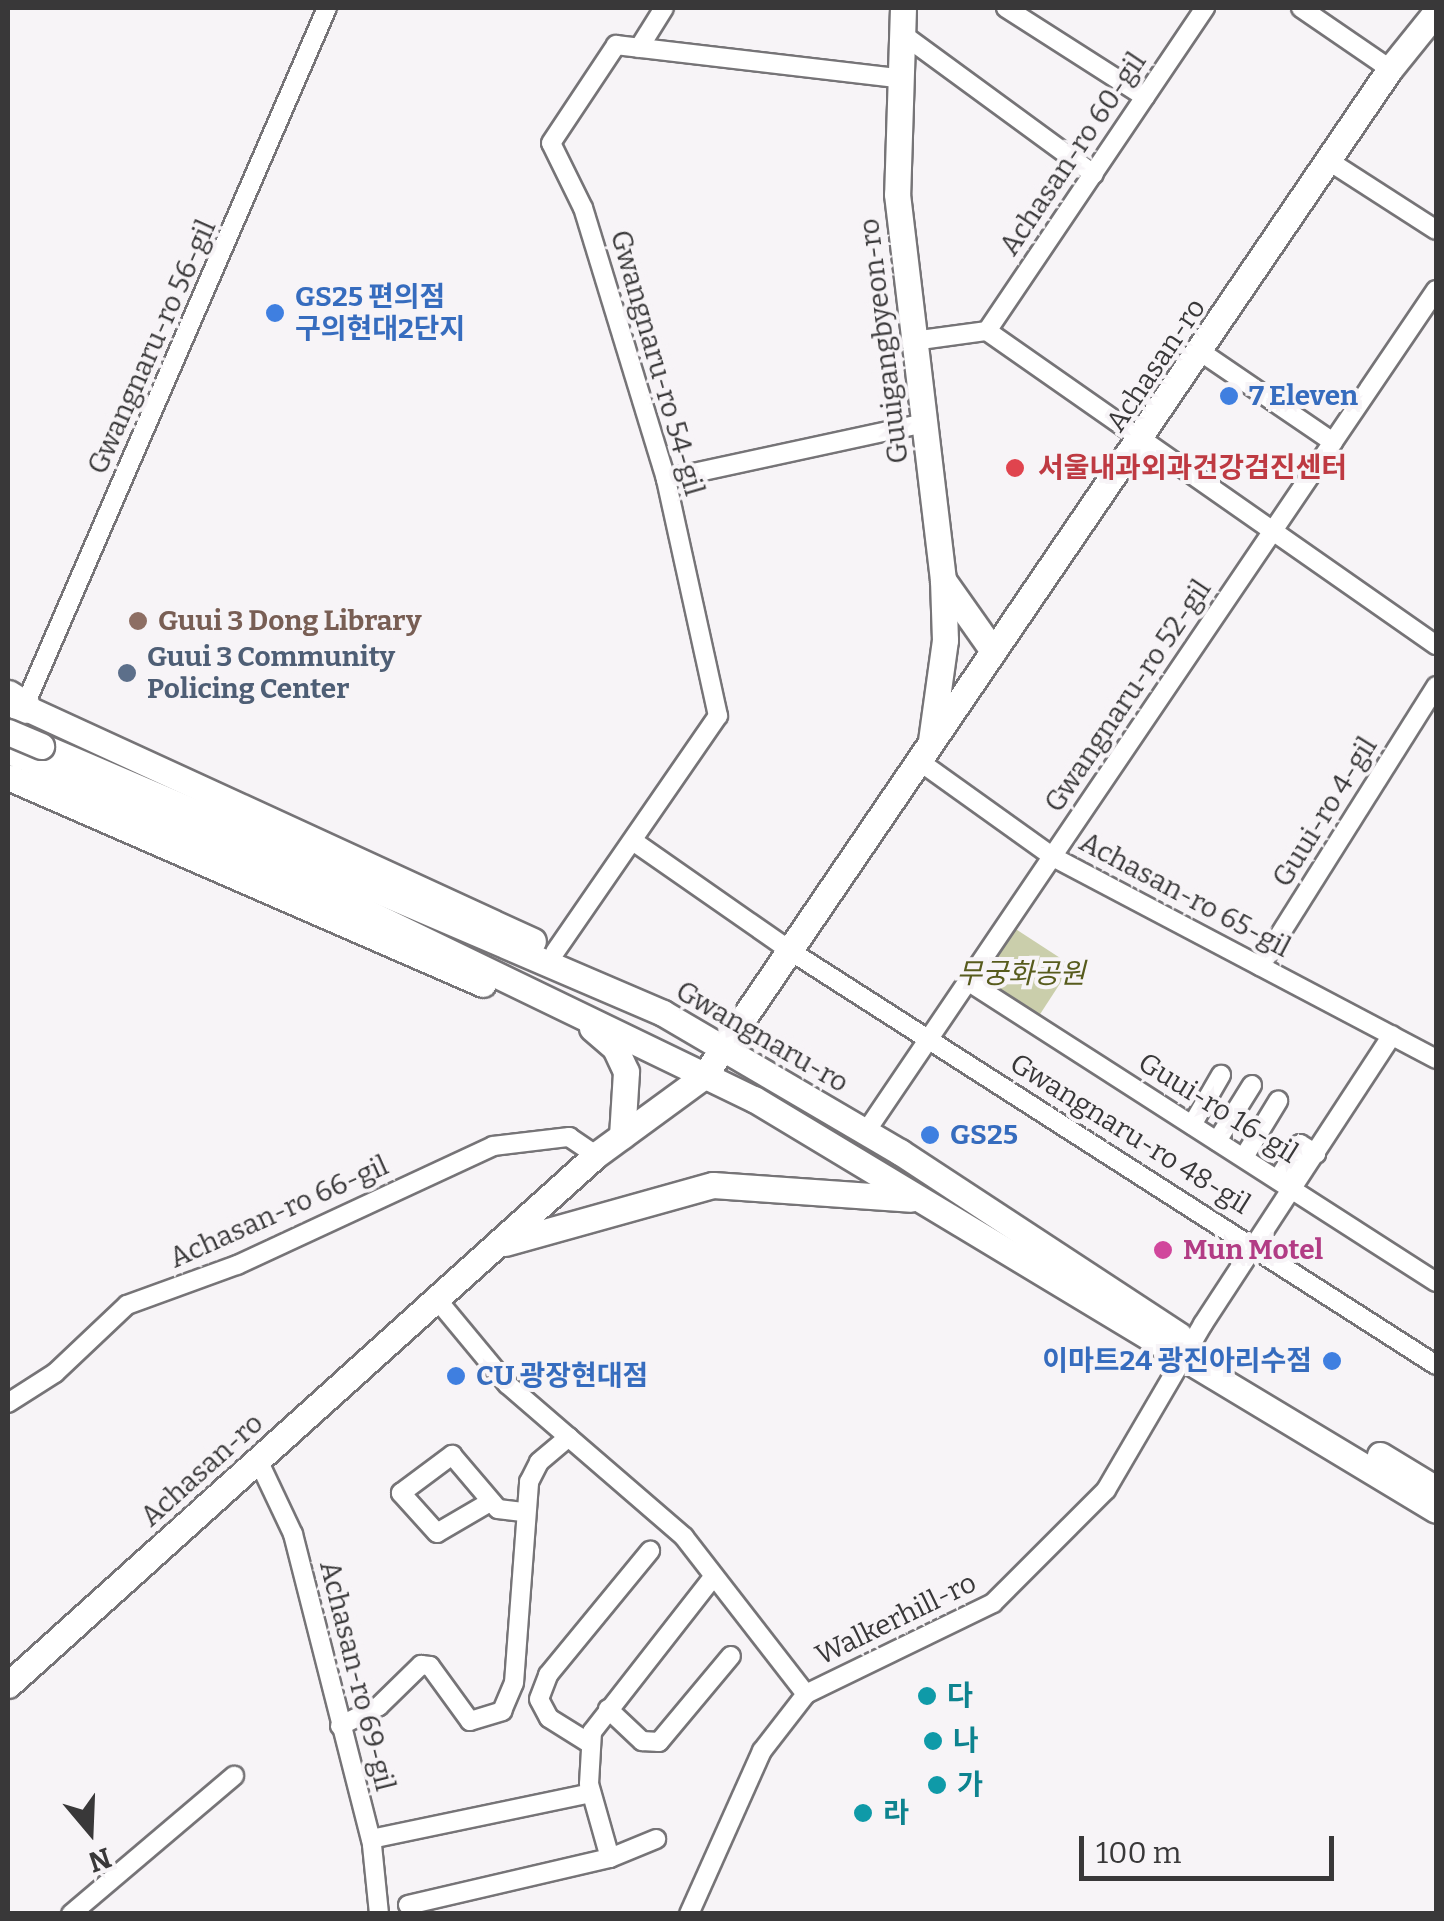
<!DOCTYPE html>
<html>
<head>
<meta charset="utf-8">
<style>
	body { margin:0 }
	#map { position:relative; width:1444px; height:1921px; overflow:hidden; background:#f7f4f7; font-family:Bitter,"Noto Sans KR",serif }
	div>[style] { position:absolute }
	.green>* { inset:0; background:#caceab; transform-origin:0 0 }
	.roads { filter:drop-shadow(2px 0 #767477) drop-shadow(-2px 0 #767477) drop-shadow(0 2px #767477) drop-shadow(0 -2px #767477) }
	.street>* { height:18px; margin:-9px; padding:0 9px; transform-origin:9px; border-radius:9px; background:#fff }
	.secondary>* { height:25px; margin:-12.5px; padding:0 12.5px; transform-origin:12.5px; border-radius:12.5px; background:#fff }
	.highway>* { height:32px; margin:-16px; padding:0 16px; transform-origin:16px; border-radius:16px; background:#fff }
	.bridges { filter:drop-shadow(2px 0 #767477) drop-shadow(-2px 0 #767477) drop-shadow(0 2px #767477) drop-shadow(0 -2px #767477) }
	.secondary-bridge>* { height:25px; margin:-12.5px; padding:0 12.5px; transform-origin:12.5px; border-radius:12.5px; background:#fff }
	.dots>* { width:28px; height:28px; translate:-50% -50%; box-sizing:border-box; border:5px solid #f7f4f7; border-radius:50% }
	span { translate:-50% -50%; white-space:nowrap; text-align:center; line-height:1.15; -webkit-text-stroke:8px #f7f4f7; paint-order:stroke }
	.street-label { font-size:28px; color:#393839 }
	.shop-label { font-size:28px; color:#366cbe; font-weight:700 }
	.left { translate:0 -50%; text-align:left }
	.right { translate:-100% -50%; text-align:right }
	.health-label { font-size:28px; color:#be3a42; font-weight:700 }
	.education-label { font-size:28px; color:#785e54; font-weight:700 }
	.service-label { font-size:28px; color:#4e5e75; font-weight:700 }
	.park-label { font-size:28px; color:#575b1d; font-style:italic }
	.hotel-label { font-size:28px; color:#b23c85; font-weight:700 }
	.culture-label { font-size:28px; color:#0d838f; font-weight:700 }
	.frame { position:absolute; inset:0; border:10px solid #393839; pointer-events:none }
	.north { position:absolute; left:40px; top:1781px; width:100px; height:100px; -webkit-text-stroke:8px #f7f4f7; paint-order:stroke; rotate:161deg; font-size:28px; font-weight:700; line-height:40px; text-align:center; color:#393839 }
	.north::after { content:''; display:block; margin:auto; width:35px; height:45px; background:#393839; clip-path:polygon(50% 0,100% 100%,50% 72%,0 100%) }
	.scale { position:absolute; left:1079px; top:1836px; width:255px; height:45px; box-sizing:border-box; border:5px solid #393839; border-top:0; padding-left:12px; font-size:30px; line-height:35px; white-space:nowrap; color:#393839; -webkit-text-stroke:8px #f7f4f7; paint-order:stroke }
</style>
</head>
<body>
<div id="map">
	<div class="green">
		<i style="left:1008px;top:924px;width:76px;height:70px;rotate:33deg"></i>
	</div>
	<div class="roads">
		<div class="street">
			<i style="left:1006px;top:8px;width:165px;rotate:32.6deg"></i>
			<i style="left:1301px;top:8px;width:108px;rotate:34.4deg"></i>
			<i style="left:901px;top:33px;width:239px;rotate:36.2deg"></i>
			<i style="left:639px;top:48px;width:47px;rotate:-58deg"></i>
			<i style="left:1329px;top:161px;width:127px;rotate:32.8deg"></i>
			<i style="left:987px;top:331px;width:390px;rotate:-56deg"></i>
			<i style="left:913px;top:341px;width:75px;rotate:-7.7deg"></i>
			<i style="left:987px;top:331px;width:548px;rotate:34.97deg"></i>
			<i style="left:1201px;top:352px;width:160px;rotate:34.3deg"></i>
			<i style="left:666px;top:479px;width:264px;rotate:-12.2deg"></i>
			<i style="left:21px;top:714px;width:769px;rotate:-66.57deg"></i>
			<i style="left:919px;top:761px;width:165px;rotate:35.6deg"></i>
			<i style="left:1053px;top:857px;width:433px;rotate:27.8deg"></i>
			<i style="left:633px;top:841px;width:194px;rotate:34.9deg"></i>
			<i style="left:792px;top:952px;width:765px;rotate:32.67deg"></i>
			<i style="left:555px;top:952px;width:287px;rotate:-55.4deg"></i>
			<i style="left:718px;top:716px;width:243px;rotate:-102.4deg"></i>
			<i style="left:666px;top:479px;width:283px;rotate:-107deg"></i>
			<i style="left:583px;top:208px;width:72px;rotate:-116.2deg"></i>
			<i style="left:551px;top:143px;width:118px;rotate:-56.4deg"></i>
			<i style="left:616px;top:45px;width:282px;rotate:6.7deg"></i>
			<i style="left:1260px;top:966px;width:331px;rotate:-57.8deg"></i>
			<i style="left:969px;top:982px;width:555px;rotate:32.72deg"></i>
			<i style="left:1192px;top:1125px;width:58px;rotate:-59.9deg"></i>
			<i style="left:865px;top:1133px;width:1018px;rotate:-55.89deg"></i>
			<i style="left:1217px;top:1141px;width:66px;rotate:-58deg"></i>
			<i style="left:1244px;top:1157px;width:66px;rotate:-58.7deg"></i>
			<i style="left:1278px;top:1179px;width:41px;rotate:-57.8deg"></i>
			<i style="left:1300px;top:1144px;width:19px;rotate:32deg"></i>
			<i style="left:439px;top:1302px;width:107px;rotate:50.3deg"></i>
			<i style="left:507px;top:1384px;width:234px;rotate:40.8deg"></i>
			<i style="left:684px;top:1537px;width:199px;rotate:52.2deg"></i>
			<i style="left:8px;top:1403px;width:56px;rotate:-32.6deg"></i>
			<i style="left:55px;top:1373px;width:99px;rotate:-43.4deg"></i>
			<i style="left:127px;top:1305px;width:117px;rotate:-20deg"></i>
			<i style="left:237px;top:1265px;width:282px;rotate:-24.9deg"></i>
			<i style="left:493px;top:1146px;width:77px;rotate:-6.8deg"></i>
			<i style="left:569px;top:1137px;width:32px;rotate:34deg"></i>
			<i style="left:258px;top:1460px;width:82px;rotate:64.7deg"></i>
			<i style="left:293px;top:1534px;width:321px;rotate:75.7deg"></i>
			<i style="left:372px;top:1845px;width:69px;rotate:84.2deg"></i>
			<i style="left:490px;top:1502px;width:61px;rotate:149.7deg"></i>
			<i style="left:437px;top:1533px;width:54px;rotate:-132deg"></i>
			<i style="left:401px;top:1493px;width:64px;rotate:-36.7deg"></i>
			<i style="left:452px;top:1455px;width:71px;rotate:49.6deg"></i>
			<i style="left:498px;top:1509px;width:25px;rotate:7deg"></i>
			<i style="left:608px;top:1709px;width:47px;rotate:43.3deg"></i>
			<i style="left:642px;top:1741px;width:17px;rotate:3deg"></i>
			<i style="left:659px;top:1742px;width:112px;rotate:-50.1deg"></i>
			<i style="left:340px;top:1726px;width:44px;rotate:-27.1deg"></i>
			<i style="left:379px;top:1706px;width:59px;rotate:-44.3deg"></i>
			<i style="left:421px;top:1665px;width:9px;rotate:6deg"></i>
			<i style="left:430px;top:1666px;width:68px;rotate:54deg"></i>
			<i style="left:470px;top:1721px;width:34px;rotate:-17deg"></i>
			<i style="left:502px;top:1711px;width:30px;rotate:-67deg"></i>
			<i style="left:514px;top:1683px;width:202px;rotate:-85.7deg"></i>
			<i style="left:529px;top:1482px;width:22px;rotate:-63deg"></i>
			<i style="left:539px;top:1462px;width:39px;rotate:-40deg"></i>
			<i style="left:589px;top:1743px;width:47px;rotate:-148deg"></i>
			<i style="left:549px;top:1718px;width:21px;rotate:-118deg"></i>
			<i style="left:539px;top:1699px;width:26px;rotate:-69deg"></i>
			<i style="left:548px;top:1675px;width:161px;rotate:-50.6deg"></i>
			<i style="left:371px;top:1839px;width:225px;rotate:-11.8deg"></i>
			<i style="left:610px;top:1858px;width:50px;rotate:-22.4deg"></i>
			<i style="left:408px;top:1905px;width:207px;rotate:-13.1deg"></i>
			<i style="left:610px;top:1858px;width:77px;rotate:-105.8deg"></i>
			<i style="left:589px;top:1784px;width:52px;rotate:-86.7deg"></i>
			<i style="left:592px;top:1732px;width:198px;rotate:-52deg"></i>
			<i style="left:71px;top:1914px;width:214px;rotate:-40.3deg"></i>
			<i style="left:689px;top:1914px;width:179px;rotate:-65.9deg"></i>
			<i style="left:762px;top:1751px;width:72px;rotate:-52.3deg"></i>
			<i style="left:806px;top:1694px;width:208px;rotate:-25.9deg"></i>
			<i style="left:993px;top:1603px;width:160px;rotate:-45deg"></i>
			<i style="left:1106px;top:1490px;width:192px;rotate:-59.7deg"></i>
			<i style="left:1203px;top:1324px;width:345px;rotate:-56.8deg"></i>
		</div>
		<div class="secondary">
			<i style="left:903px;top:8px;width:186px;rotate:91.8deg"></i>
			<i style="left:897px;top:194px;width:389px;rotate:83.2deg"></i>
			<i style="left:943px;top:580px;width:60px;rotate:88.1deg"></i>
			<i style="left:945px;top:640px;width:102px;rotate:97.9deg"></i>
			<i style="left:943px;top:580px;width:87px;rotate:54.8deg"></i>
			<i style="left:24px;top:707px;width:560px;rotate:24.69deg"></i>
			<i style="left:41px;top:746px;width:677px;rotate:23.23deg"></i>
			<i style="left:663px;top:1013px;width:275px;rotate:30.4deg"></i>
			<i style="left:900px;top:1152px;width:334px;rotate:33.3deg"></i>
			<i style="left:8px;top:750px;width:336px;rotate:24deg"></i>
			<i style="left:315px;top:887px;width:488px;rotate:25.8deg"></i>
			<i style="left:754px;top:1099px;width:796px;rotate:31.07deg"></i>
			<i style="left:8px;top:777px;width:518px;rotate:23.55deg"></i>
			<i style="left:592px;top:1028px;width:30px;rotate:41deg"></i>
			<i style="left:615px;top:1048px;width:26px;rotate:65deg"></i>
			<i style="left:626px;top:1072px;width:64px;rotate:93.6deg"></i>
			<i style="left:505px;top:1243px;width:216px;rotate:-15.6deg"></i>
			<i style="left:713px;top:1185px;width:198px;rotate:4deg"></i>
			<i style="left:1380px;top:1455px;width:66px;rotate:31.3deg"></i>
			<i style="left:8px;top:1685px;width:792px;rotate:-42.03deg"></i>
			<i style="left:596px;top:1155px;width:134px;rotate:-36.2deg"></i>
			<i style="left:704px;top:1076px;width:1218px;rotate:-55.74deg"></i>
			<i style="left:1390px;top:69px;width:73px;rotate:-51.1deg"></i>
		</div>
		<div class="highway">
			<i style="left:8px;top:697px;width:19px;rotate:32deg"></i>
		</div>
	</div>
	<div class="bridges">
		<div class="secondary-bridge">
			<i style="left:8px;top:732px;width:36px;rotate:23deg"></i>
		</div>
	</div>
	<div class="dots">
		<i style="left:275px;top:313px;background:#3f7fe0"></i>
		<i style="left:1229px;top:396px;background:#3f7fe0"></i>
		<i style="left:1015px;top:468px;background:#e0444e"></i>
		<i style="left:138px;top:621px;background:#8d6e63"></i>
		<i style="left:127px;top:673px;background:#5c6f8a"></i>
		<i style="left:930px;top:1135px;background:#3f7fe0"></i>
		<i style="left:1163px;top:1250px;background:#d1479c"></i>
		<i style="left:1332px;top:1361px;background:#3f7fe0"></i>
		<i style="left:456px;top:1376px;background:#3f7fe0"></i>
		<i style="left:927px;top:1696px;background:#0f9aa8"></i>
		<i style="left:933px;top:1741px;background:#0f9aa8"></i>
		<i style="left:937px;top:1785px;background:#0f9aa8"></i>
		<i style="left:863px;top:1813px;background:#0f9aa8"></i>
	</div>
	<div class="street-label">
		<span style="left:1073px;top:154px;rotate:-56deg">Achasan-ro 60-gil</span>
		<span style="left:884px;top:341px;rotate:-97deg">Guuigangbyeon-ro</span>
		<span style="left:152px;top:347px;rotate:-66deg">Gwangnaru-ro 56-gil</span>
		<span style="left:657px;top:363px;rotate:74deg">Gwangnaru-ro 54-gil</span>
		<span style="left:1156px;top:365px;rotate:-56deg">Achasan-ro</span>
		<span style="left:1128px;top:696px;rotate:-56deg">Gwangnaru-ro 52-gil</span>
		<span style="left:1325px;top:812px;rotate:-58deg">Guui-ro 4-gil</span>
		<span style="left:1185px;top:895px;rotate:28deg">Achasan-ro 65-gil</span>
		<span style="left:762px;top:1037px;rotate:30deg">Gwangnaru-ro</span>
		<span style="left:1218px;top:1108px;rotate:32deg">Guui-ro 16-gil</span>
		<span style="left:1130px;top:1134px;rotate:32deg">Gwangnaru-ro 48-gil</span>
		<span style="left:279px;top:1212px;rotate:-24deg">Achasan-ro 66-gil</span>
		<span style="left:202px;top:1470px;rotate:-42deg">Achasan-ro</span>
		<span style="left:896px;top:1619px;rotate:-26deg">Walkerhill-ro</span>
		<span style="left:357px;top:1676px;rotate:76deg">Achasan-ro 69-gil</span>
	</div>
	<div class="shop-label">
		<span class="left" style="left:295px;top:313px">GS25 편의점<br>구의현대2단지</span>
		<span class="left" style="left:1249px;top:396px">7 Eleven</span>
		<span class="left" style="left:950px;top:1135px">GS25</span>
		<span class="right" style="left:1312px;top:1361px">이마트24 광진아리수점</span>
		<span class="left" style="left:476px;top:1376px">CU 광장현대점</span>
	</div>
	<div class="health-label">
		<span class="left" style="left:1038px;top:468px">서울내과외과건강검진센터</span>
	</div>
	<div class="education-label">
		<span class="left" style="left:158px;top:621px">Guui 3 Dong Library</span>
	</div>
	<div class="service-label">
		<span class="left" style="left:147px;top:673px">Guui 3 Community<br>Policing Center</span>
	</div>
	<div class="park-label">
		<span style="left:1021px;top:974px">무궁화공원</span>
	</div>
	<div class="hotel-label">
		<span class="left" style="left:1183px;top:1250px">Mun Motel</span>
	</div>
	<div class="culture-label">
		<span class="left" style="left:947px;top:1696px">다</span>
		<span class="left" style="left:953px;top:1741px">나</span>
		<span class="left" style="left:957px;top:1785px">가</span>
		<span class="left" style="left:883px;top:1813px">라</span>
	</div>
	<div class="frame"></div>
	<div class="north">N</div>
	<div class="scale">100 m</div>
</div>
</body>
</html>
